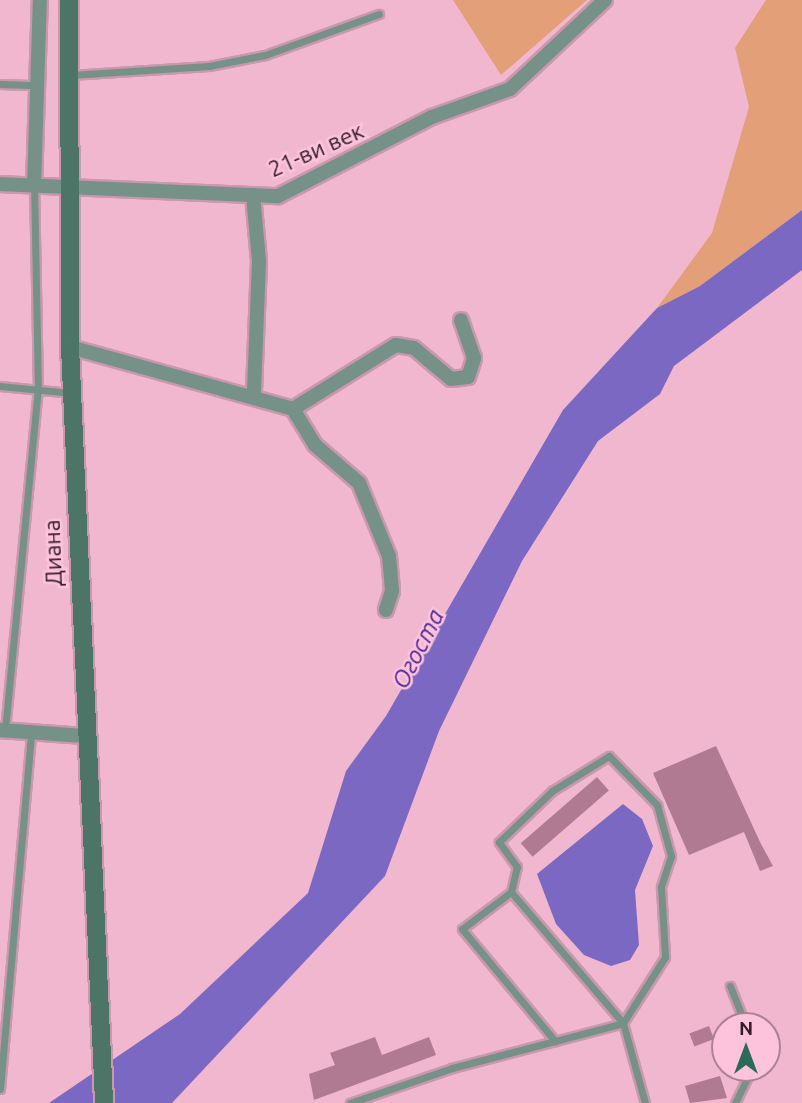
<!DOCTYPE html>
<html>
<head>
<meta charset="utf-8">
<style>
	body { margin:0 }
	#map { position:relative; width:802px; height:1103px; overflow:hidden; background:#f0b7cf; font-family:Ubuntu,sans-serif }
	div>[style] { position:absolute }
	.green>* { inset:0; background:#e39f77 }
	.water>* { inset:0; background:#7b68c3 }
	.building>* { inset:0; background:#b07b92; transform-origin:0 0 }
	.roads { filter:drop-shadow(2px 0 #ca98ad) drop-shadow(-2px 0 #ca98ad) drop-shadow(0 2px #ca98ad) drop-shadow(0 -2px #ca98ad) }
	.lane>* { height:7px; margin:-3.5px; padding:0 3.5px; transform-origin:3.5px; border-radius:3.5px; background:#769187 }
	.street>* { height:14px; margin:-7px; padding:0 7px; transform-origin:7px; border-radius:7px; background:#769187 }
	.secondary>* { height:18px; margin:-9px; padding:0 9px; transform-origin:9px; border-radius:9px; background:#4d7567 }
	span { translate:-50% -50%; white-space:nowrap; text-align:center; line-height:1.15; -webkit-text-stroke:5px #fec3dc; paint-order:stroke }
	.street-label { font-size:23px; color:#321d26 }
	.water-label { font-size:24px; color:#4c2a96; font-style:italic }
	.north { position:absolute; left:711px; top:1012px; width:70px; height:70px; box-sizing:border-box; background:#fec3dc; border:2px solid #ac8193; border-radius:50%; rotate:0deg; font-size:19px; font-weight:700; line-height:28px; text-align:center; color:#321d26 }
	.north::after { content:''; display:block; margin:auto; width:24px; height:32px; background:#2a6a57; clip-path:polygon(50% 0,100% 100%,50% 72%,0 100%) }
</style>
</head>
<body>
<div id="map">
	<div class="green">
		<i style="clip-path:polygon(453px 0,587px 0,501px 75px)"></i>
		<i style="clip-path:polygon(766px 0,802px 0,802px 210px,700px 286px,657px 308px,712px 233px,749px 107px,735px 48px)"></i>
	</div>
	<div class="water">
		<i style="clip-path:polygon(802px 210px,802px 270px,674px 366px,660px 394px,598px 441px,522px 561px,439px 731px,385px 876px,172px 1103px,49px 1103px,180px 1014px,308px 893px,346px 771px,386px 716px,563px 410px,657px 308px,700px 286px)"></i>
		<i style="clip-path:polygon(623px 804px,642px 819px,653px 846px,635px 890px,639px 945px,630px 960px,611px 966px,584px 955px,556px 924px,537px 874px)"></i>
	</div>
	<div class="building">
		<i style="clip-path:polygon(716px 746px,760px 842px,773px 866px,760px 871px,744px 832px,689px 855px,653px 773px)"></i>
		<i style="left:597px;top:777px;width:18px;height:101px;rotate:49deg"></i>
		<i style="left:709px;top:1026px;width:14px;height:21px;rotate:69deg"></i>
		<i style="clip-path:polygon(375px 1037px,382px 1055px,429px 1037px,436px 1055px,314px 1100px,309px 1074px,335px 1065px,330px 1053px)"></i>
		<i style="clip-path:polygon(720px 1076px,727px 1098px,690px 1103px,685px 1086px)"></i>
	</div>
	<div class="roads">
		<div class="lane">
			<i style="left:71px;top:75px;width:138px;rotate:-3.7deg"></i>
			<i style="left:209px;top:66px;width:57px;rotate:-11.1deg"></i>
			<i style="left:265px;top:55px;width:121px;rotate:-19.8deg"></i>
			<i style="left:0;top:84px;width:38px;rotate:2deg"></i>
			<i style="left:0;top:386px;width:72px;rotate:5.6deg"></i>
			<i style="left:5px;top:730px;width:342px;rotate:-84.5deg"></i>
			<i style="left:38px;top:390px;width:204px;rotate:-91.1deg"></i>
			<i style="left:609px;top:756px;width:69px;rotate:45.6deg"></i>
			<i style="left:657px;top:805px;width:53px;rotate:74.6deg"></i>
			<i style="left:671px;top:856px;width:33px;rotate:108deg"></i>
			<i style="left:661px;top:887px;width:70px;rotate:86.7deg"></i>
			<i style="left:665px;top:957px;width:78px;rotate:122.5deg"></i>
			<i style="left:623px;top:1023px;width:172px;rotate:-130.5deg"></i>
			<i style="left:511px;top:892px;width:26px;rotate:-77deg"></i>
			<i style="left:517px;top:867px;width:31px;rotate:-126deg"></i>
			<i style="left:499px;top:842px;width:74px;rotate:-43.9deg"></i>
			<i style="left:552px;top:791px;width:67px;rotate:-31.6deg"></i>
			<i style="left:511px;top:892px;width:61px;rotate:142.9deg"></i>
			<i style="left:462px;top:929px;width:146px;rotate:50.3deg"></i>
			<i style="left:730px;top:986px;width:43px;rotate:68.2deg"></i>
			<i style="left:0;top:1089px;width:358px;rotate:-85deg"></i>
			<i style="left:350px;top:1103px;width:108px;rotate:-18.9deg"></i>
			<i style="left:452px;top:1068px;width:177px;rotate:-14.7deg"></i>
			<i style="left:623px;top:1023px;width:83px;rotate:74.6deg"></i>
			<i style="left:735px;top:1103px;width:39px;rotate:-64deg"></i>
		</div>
		<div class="street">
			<i style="left:0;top:184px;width:278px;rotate:2.5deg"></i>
			<i style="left:278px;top:196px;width:173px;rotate:-27.2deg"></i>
			<i style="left:432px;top:117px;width:83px;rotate:-19.7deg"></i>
			<i style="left:510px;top:89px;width:130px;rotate:-43.1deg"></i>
			<i style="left:34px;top:186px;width:186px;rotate:-88.2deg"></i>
			<i style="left:253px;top:195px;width:66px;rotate:84.8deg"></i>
			<i style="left:259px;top:261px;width:132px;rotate:92.2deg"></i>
			<i style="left:70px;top:347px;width:231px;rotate:15.5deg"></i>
			<i style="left:293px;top:409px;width:42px;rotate:58.6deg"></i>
			<i style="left:315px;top:445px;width:58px;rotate:40.8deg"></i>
			<i style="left:359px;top:483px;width:79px;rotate:67.7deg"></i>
			<i style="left:389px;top:556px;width:35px;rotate:85deg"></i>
			<i style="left:392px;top:591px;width:20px;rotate:108deg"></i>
			<i style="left:293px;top:409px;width:121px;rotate:-31.9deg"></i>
			<i style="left:396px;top:345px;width:18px;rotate:9deg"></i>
			<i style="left:414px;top:348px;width:48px;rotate:40deg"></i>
			<i style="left:451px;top:379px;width:17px;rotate:-7deg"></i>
			<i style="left:468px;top:377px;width:20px;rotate:-72deg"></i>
			<i style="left:474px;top:358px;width:40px;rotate:-108.9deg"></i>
			<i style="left:0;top:730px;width:85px;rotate:4deg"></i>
		</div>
		<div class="secondary">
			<i style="left:69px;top:0;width:347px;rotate:89.8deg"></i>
			<i style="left:70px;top:347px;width:757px;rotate:87.42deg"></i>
		</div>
	</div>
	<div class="street-label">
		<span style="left:316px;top:150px;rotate:-24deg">21-ви век</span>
		<span style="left:53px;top:553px;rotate:-92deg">Диана</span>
	</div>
	<div class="water-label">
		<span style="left:418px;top:649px;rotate:-63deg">Огоста</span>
	</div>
	<div class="north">N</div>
</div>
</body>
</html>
